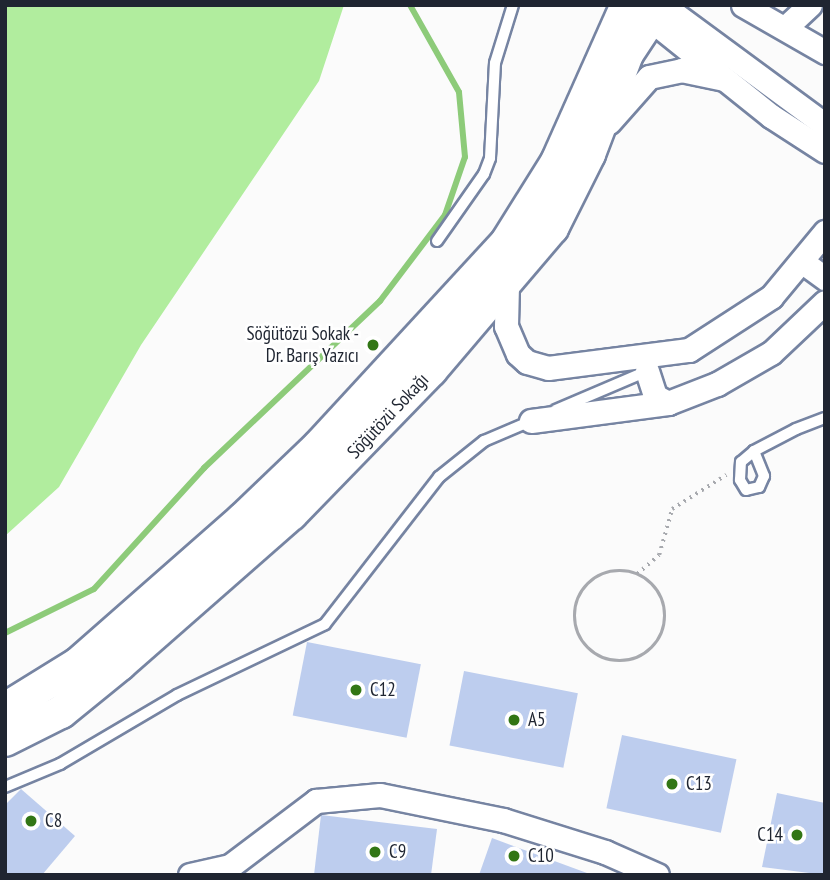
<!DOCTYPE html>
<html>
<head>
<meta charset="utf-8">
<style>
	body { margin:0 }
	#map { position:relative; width:830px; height:880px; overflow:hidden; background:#fbfbfb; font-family:"PT Sans Narrow",sans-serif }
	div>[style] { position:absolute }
	.green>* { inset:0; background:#b1ed9e }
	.stream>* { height:6px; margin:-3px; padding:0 3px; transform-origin:3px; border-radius:3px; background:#8dcb79 }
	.building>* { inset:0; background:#bdcdee; transform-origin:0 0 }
	.path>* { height:3.5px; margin-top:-1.75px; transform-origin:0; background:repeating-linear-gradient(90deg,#a7a9ae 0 2px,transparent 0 7px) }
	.path>.ring { margin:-1.75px; padding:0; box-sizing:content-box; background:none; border:3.5px solid #a7a9ae; border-radius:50% }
	.roads { filter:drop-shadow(2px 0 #7684a2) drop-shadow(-2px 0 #7684a2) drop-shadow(0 2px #7684a2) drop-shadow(0 -2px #7684a2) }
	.lane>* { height:10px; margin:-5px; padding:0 5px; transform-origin:5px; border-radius:5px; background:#fff }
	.street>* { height:23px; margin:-11.5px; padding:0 11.5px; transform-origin:11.5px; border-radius:11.5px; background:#fff }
	.secondary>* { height:32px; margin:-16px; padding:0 16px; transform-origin:16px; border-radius:16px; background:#fff }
	.dots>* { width:19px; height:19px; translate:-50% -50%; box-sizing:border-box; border:4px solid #fff; border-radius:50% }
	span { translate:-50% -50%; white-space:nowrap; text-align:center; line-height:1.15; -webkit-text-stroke:5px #fff; paint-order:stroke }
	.poi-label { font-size:19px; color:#1f2531 }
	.right { translate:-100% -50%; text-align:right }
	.left { translate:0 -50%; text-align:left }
	.street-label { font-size:19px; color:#1f2531 }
	.frame { position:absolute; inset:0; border:7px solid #1f2531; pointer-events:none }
</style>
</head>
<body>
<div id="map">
	<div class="green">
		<i style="clip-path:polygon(5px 5px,344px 5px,319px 81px,141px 345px,59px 487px,5px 536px)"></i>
	</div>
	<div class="stream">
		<i style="left:5px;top:633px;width:99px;rotate:-26.3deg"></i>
		<i style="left:94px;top:589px;width:164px;rotate:-47.7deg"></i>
		<i style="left:204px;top:468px;width:243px;rotate:-43.5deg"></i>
		<i style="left:380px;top:301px;width:108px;rotate:-52.9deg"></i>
		<i style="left:445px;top:215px;width:61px;rotate:-71deg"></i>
		<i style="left:465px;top:157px;width:65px;rotate:-95.3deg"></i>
		<i style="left:459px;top:92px;width:100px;rotate:-119.4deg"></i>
	</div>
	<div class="building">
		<i style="left:307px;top:642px;width:116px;height:75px;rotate:11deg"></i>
		<i style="left:464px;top:671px;width:116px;height:76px;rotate:11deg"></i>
		<i style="left:622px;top:735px;width:117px;height:75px;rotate:12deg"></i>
		<i style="clip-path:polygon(21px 789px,75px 836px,42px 875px,5px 875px,5px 805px)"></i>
		<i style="clip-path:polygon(777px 793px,825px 803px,825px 875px,762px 867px)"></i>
		<i style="clip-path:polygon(321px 815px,437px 829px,431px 875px,314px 875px)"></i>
		<i style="clip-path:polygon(492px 838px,587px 873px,586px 875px,479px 875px)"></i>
	</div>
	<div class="path">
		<i class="ring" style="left:575px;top:571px;width:86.5px;height:86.5px"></i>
		<i style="left:637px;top:574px;width:29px;rotate:-41deg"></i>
		<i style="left:659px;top:555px;width:48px;rotate:-74.2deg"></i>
		<i style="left:672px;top:509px;width:64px;rotate:-32.2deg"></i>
	</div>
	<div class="roads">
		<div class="lane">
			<i style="left:437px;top:241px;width:82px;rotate:-55deg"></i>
			<i style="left:484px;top:174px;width:17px;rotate:-69deg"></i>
			<i style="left:490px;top:158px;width:95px;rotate:-87deg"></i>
			<i style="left:495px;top:63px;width:61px;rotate:-72.8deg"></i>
			<i style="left:556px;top:410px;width:99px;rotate:-23.2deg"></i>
			<i style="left:754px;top:451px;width:27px;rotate:68deg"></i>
			<i style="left:764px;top:476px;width:12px;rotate:114deg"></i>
			<i style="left:759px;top:487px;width:13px;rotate:167deg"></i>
			<i style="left:746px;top:490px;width:12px;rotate:-121deg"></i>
			<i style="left:740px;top:480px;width:18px;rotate:-87deg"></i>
			<i style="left:741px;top:462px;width:17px;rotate:-40deg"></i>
			<i style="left:754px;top:451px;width:47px;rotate:-27.6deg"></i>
			<i style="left:796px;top:429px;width:31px;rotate:-21deg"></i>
			<i style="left:5px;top:787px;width:60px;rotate:-22.7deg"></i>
			<i style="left:60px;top:764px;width:136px;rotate:-30.5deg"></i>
			<i style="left:177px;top:695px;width:164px;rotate:-25.6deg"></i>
			<i style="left:325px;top:624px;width:186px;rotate:-52.2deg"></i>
			<i style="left:439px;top:477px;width:58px;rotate:-38.7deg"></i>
			<i style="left:484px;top:441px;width:51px;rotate:-23.1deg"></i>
		</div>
		<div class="street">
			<i style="left:743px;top:5px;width:95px;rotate:29.8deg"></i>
			<i style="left:665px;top:7px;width:199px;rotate:36.4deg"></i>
			<i style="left:650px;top:19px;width:155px;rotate:38.7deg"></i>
			<i style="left:771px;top:116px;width:64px;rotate:32.9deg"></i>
			<i style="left:785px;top:28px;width:34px;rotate:-43deg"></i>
			<i style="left:609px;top:122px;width:60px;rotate:-48.4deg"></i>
			<i style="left:649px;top:77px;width:33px;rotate:-12deg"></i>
			<i style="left:681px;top:70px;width:44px;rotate:11.8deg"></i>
			<i style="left:804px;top:263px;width:26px;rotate:36deg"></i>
			<i style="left:507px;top:285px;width:41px;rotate:91.4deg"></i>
			<i style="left:506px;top:326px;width:30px;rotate:67deg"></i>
			<i style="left:518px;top:354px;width:12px;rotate:42deg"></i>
			<i style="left:527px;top:362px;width:22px;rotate:16deg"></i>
			<i style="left:548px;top:368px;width:142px;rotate:-7.3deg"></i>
			<i style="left:689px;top:350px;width:98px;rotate:-32.9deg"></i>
			<i style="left:771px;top:297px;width:85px;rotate:-50.3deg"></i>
			<i style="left:647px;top:371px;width:26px;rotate:72deg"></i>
			<i style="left:655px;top:396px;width:15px;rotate:28deg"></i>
			<i style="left:531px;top:421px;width:138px;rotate:-7.5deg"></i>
			<i style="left:668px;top:403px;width:53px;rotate:-21.2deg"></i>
			<i style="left:717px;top:384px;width:62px;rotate:-29.9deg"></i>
			<i style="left:771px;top:353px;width:74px;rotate:-43.4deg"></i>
			<i style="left:190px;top:875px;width:41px;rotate:-12.7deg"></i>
			<i style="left:230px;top:866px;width:108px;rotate:-37.1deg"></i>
			<i style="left:316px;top:801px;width:64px;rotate:-5.4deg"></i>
			<i style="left:380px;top:795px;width:126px;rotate:11.5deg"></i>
			<i style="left:503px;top:820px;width:107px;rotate:17.4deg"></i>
			<i style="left:605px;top:852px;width:57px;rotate:23.9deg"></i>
		</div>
		<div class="secondary">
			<i style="left:5px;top:709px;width:86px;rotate:-31.7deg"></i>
			<i style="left:78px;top:664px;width:220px;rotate:-41.3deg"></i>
			<i style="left:243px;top:519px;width:105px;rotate:-43.8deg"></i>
			<i style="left:319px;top:446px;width:277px;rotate:-47.3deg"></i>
			<i style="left:507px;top:242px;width:94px;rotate:-58deg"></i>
			<i style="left:557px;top:162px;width:172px;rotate:-66deg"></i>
			<i style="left:5px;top:740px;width:63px;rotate:-26.6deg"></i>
			<i style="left:61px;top:712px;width:76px;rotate:-39.1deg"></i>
			<i style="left:120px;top:664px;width:227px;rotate:-41.3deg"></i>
			<i style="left:291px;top:514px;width:201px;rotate:-45.8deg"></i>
			<i style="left:431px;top:370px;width:187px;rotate:-49.6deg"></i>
			<i style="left:552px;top:228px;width:83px;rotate:-63.4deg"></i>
			<i style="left:589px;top:154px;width:107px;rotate:-69.2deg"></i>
			<i style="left:627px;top:54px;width:42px;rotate:-56.7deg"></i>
			<i style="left:650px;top:19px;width:21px;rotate:-41deg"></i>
		</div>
	</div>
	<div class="dots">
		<i style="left:373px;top:345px;background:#327615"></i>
		<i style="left:356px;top:690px;background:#327615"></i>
		<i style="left:514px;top:720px;background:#327615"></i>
		<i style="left:672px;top:784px;background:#327615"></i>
		<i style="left:31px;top:821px;background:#327615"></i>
		<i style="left:797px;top:835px;background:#327615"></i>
		<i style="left:375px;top:852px;background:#327615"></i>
		<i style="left:514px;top:856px;background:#327615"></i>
	</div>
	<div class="poi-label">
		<span class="right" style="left:359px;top:345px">Söğütözü Sokak -<br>Dr. Barış Yazıcı</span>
		<span class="left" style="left:370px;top:690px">C12</span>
		<span class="left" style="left:528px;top:720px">A5</span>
		<span class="left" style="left:686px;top:784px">C13</span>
		<span class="left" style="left:45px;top:821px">C8</span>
		<span class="right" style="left:783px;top:835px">C14</span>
		<span class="left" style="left:389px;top:852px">C9</span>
		<span class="left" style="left:528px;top:856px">C10</span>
	</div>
	<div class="street-label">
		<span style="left:388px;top:416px;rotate:-47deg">Söğütözü Sokağı</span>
	</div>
	<div class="frame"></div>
</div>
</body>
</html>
